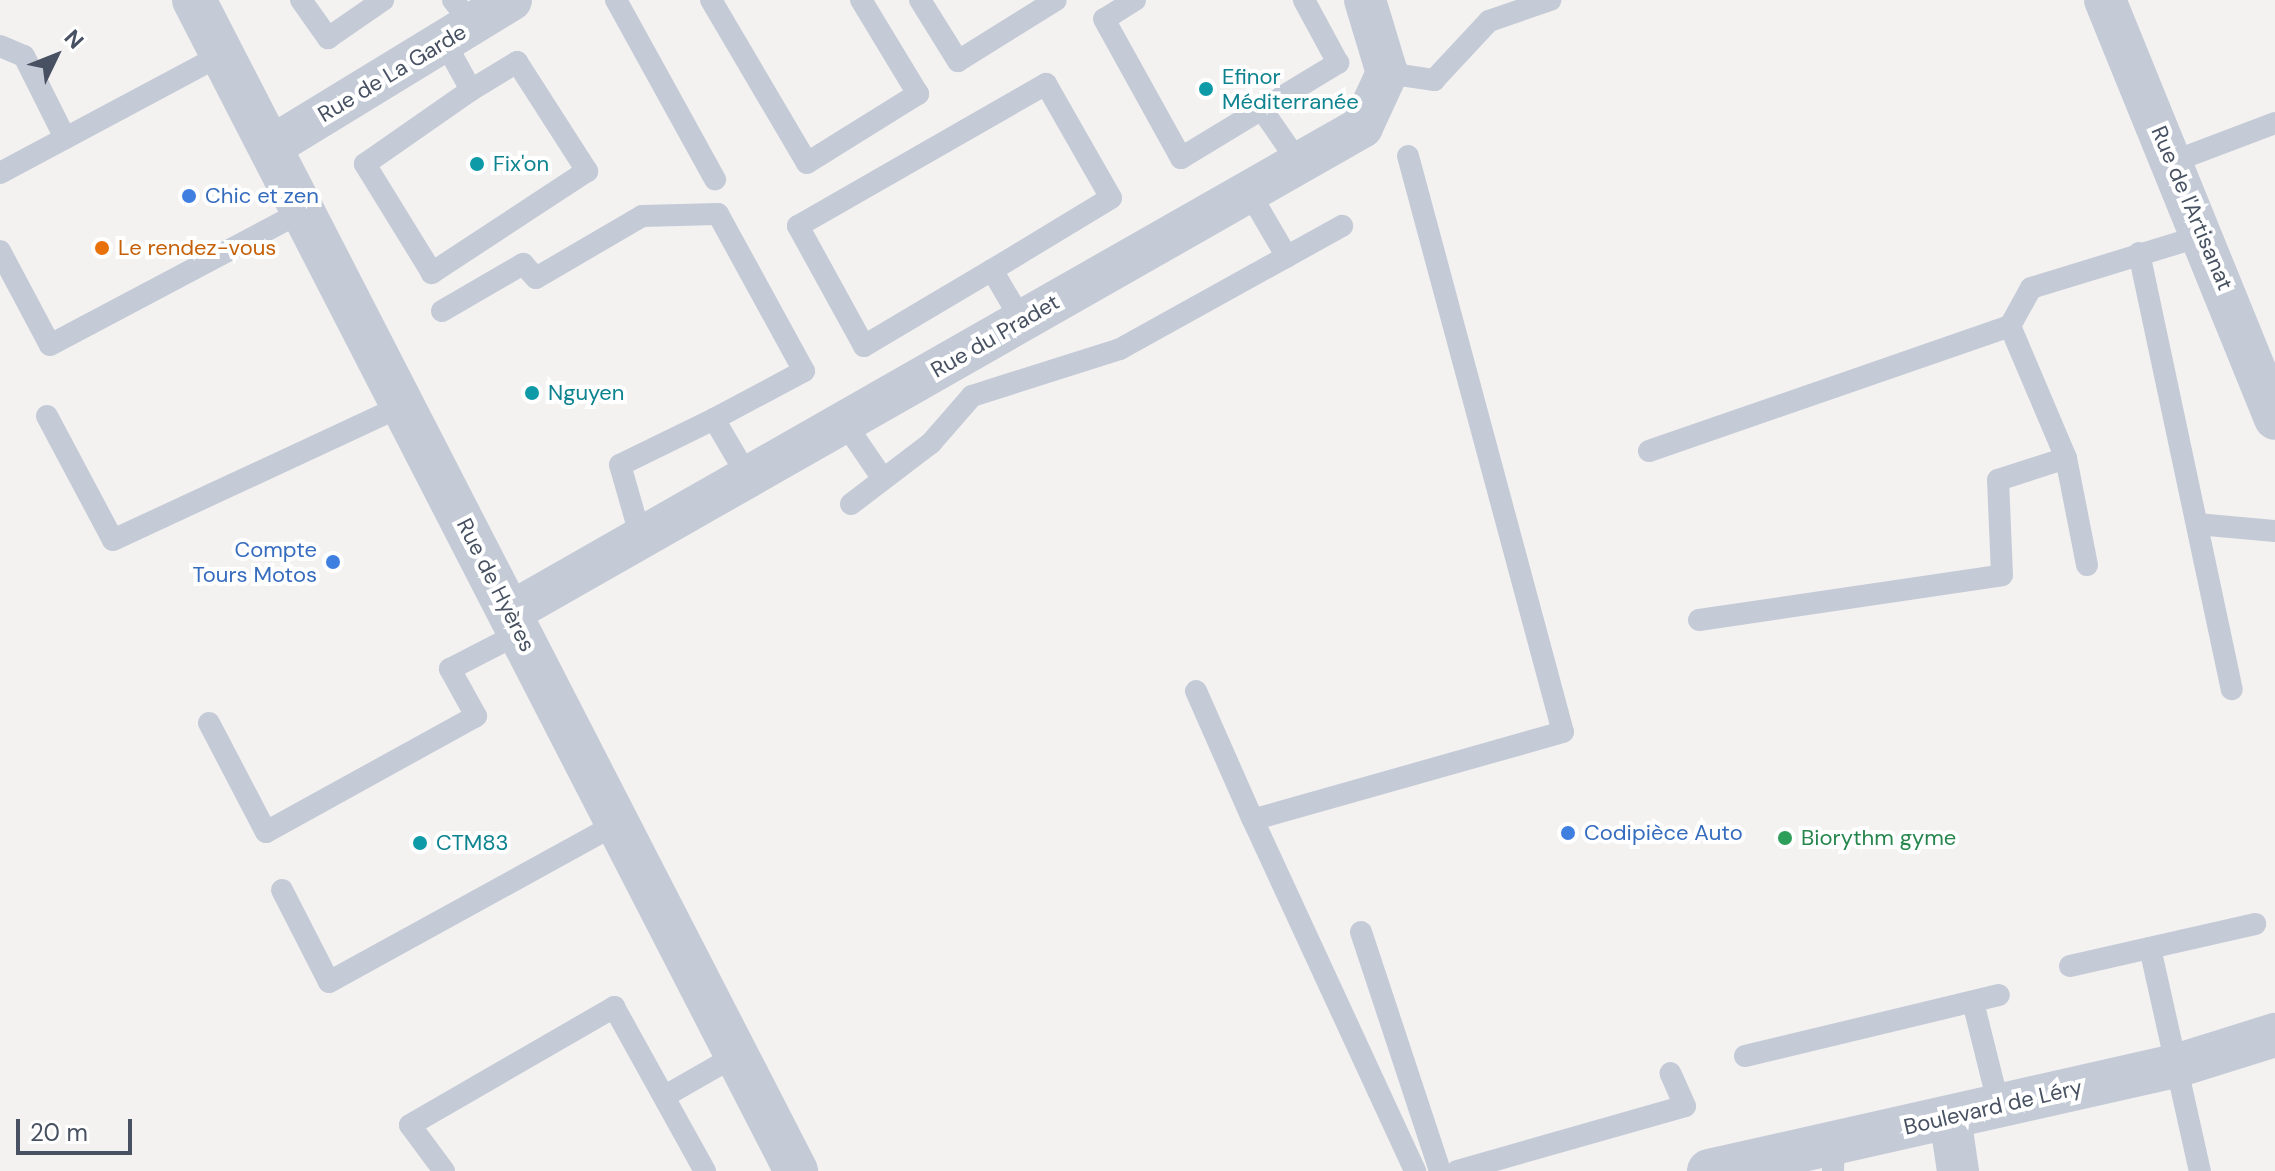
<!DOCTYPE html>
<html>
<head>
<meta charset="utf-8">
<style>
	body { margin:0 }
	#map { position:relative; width:2275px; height:1171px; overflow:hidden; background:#f4f2f1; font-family:"DM Sans",sans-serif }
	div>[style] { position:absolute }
	.service>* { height:22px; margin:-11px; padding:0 11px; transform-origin:11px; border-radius:11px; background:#c4cbd7 }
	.minor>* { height:42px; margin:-21px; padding:0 21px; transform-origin:21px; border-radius:21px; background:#c4cbd7 }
	.tertiary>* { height:44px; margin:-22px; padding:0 22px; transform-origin:22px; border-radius:22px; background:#c4cbd7 }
	.dots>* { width:22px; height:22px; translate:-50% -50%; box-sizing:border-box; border:4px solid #fff; border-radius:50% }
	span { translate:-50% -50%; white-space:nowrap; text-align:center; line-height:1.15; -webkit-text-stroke:8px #fff; paint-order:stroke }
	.street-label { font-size:22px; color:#475161 }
	.culture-label { font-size:22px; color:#0d838f }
	.left { translate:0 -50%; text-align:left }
	.shop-label { font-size:22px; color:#366cbe }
	.right { translate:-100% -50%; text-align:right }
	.food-label { font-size:22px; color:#c56008 }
	.leisure-label { font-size:22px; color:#27864d }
	.north { position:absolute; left:16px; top:16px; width:80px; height:80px; -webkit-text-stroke:6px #fff; paint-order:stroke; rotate:47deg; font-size:22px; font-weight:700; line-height:32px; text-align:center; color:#475161 }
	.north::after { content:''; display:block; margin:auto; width:28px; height:36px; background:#475161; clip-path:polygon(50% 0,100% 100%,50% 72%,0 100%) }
	.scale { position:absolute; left:16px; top:1119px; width:116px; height:36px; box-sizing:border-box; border:4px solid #475161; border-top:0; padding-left:10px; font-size:24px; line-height:28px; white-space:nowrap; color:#475161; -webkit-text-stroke:6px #fff; paint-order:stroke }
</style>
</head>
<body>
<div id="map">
	<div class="service">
		<i style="left:301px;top:0;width:47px;rotate:54.6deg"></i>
		<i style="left:328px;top:38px;width:67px;rotate:-34.6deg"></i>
		<i style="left:453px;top:0;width:31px;rotate:52deg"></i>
		<i style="left:616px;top:0;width:205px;rotate:61.1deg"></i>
		<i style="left:711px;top:0;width:189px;rotate:59.5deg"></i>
		<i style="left:807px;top:163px;width:131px;rotate:-31.9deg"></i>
		<i style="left:918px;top:94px;width:110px;rotate:-121.2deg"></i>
		<i style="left:920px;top:0;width:72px;rotate:58.1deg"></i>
		<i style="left:958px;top:61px;width:115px;rotate:-31.9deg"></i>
		<i style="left:1135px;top:0;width:36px;rotate:148deg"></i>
		<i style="left:1104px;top:19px;width:159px;rotate:61deg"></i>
		<i style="left:1181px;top:158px;width:184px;rotate:-31.2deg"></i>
		<i style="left:1338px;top:63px;width:72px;rotate:-118.4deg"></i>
		<i style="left:444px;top:41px;width:56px;rotate:61.1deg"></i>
		<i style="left:471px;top:90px;width:54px;rotate:-31.3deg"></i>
		<i style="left:517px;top:62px;width:130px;rotate:57.3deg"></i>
		<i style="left:587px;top:171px;width:186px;rotate:146.7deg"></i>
		<i style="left:432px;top:273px;width:128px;rotate:-121.6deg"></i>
		<i style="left:365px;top:164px;width:129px;rotate:-34.9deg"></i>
		<i style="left:0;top:46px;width:26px;rotate:23deg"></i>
		<i style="left:24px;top:56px;width:92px;rotate:63.4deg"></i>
		<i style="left:1387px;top:73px;width:48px;rotate:8.5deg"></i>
		<i style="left:1434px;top:80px;width:81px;rotate:-47deg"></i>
		<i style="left:1489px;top:21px;width:65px;rotate:-19deg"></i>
		<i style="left:1263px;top:111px;width:63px;rotate:55.3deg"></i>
		<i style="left:1408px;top:156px;width:596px;rotate:74.94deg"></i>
		<i style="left:1563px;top:732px;width:322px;rotate:164.2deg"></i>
		<i style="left:1253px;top:820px;width:387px;rotate:65.2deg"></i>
		<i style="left:2172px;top:162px;width:110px;rotate:-20.7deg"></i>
		<i style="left:0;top:173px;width:253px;rotate:-28.1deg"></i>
		<i style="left:1249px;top:192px;width:75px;rotate:59.7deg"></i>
		<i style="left:0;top:251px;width:106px;rotate:62deg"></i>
		<i style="left:50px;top:345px;width:289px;rotate:-27.9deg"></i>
		<i style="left:2139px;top:253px;width:446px;rotate:78deg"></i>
		<i style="left:992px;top:270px;width:149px;rotate:149.3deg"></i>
		<i style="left:864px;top:346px;width:137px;rotate:-118.8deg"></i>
		<i style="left:798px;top:226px;width:286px;rotate:-29.8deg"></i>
		<i style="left:1046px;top:84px;width:131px;rotate:60.3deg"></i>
		<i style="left:1111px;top:198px;width:139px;rotate:148.8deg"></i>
		<i style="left:992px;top:270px;width:59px;rotate:59.5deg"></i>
		<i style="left:442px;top:311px;width:94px;rotate:-30.1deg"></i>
		<i style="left:523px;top:264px;width:19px;rotate:47deg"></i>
		<i style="left:536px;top:278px;width:123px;rotate:-30.3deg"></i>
		<i style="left:642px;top:216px;width:76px;rotate:-1.5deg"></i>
		<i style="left:718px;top:214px;width:179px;rotate:61.3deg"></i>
		<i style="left:804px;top:371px;width:102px;rotate:151.9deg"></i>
		<i style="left:714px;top:419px;width:67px;rotate:59.6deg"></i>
		<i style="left:47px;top:416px;width:140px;rotate:62deg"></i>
		<i style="left:113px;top:540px;width:321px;rotate:-24.9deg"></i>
		<i style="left:844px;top:422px;width:69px;rotate:55.6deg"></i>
		<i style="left:1649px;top:451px;width:382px;rotate:-19.1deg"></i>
		<i style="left:851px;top:504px;width:101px;rotate:-37.3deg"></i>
		<i style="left:931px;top:443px;width:62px;rotate:-48.9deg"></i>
		<i style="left:972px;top:396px;width:155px;rotate:-17.6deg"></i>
		<i style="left:1120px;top:349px;width:254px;rotate:-29deg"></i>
		<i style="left:2197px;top:524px;width:78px;rotate:5.1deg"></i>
		<i style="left:641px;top:538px;width:76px;rotate:-106deg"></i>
		<i style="left:620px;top:465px;width:105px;rotate:-26.1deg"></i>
		<i style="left:2087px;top:565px;width:109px;rotate:-101.1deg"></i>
		<i style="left:2066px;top:458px;width:143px;rotate:-113deg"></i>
		<i style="left:2010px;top:326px;width:43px;rotate:-61.1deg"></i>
		<i style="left:2031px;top:288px;width:181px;rotate:-17deg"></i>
		<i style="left:1699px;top:620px;width:306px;rotate:-8.4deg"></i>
		<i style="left:2002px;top:575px;width:95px;rotate:-92.4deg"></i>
		<i style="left:1998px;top:480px;width:71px;rotate:-17.9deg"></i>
		<i style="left:1196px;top:691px;width:141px;rotate:66.2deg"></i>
		<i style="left:209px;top:723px;width:123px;rotate:62.4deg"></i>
		<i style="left:266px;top:832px;width:240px;rotate:-28.9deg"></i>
		<i style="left:476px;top:716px;width:54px;rotate:-119deg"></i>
		<i style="left:450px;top:669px;width:79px;rotate:-27.2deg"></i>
		<i style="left:282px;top:890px;width:103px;rotate:62.9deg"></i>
		<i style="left:329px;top:982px;width:328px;rotate:-28.8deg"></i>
		<i style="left:1361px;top:932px;width:252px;rotate:71.7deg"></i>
		<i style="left:2150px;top:948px;width:229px;rotate:77.4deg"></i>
		<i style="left:2070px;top:966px;width:190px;rotate:-12.8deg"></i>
		<i style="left:1973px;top:1002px;width:107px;rotate:76deg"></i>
		<i style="left:1745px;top:1056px;width:261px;rotate:-13.5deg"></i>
		<i style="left:665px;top:1096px;width:78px;rotate:-29.8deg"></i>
		<i style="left:444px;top:1171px;width:57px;rotate:-126.5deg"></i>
		<i style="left:410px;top:1125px;width:236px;rotate:-30deg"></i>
		<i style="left:614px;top:1007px;width:188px;rotate:61deg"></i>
		<i style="left:1457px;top:1171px;width:237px;rotate:-15.9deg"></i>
		<i style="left:1685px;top:1106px;width:36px;rotate:-114deg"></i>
		<i style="left:1833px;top:1171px;width:28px;rotate:-88deg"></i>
	</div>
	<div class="minor">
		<i style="left:2105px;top:0;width:452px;rotate:67.9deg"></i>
		<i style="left:272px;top:146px;width:280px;rotate:-31.4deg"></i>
		<i style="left:509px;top:613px;width:982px;rotate:-29.67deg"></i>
		<i style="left:1362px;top:127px;width:60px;rotate:-65.2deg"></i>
		<i style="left:1387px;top:73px;width:76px;rotate:-106.8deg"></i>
		<i style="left:1950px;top:1117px;width:55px;rotate:81.6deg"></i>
	</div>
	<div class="tertiary">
		<i style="left:194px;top:0;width:1317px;rotate:62.79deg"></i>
		<i style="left:1709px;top:1171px;width:482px;rotate:-12.7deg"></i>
		<i style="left:2179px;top:1065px;width:101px;rotate:-17.4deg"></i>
	</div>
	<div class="dots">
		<i style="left:1206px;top:89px;background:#0f9aa8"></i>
		<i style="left:477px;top:164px;background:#0f9aa8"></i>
		<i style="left:189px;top:196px;background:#3f7fe0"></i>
		<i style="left:102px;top:248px;background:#e8710a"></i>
		<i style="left:532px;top:393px;background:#0f9aa8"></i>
		<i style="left:333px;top:562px;background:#3f7fe0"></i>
		<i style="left:1568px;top:833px;background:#3f7fe0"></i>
		<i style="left:1785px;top:838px;background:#2e9e5b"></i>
		<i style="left:420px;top:843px;background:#0f9aa8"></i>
	</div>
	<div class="street-label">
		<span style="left:392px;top:73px;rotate:-31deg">Rue de La Garde</span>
		<span style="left:2192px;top:208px;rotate:67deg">Rue de l'Artisanat</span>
		<span style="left:995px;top:336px;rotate:-30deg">Rue du Pradet</span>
		<span style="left:496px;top:585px;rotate:63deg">Rue de Hyères</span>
		<span style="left:1993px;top:1107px;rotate:-13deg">Boulevard de Léry</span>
	</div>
	<div class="culture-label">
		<span class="left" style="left:1222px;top:89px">Efinor<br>Méditerranée</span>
		<span class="left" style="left:493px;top:164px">Fix'on</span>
		<span class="left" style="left:548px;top:393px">Nguyen</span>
		<span class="left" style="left:436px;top:843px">CTM83</span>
	</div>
	<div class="shop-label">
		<span class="left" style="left:205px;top:196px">Chic et zen</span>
		<span class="right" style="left:317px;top:562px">Compte<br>Tours Motos</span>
		<span class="left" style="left:1584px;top:833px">Codipièce Auto</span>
	</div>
	<div class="food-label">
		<span class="left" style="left:118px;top:248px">Le rendez-vous</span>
	</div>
	<div class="leisure-label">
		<span class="left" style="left:1801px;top:838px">Biorythm gyme</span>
	</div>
	<div class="north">N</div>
	<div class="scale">20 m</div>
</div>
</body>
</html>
